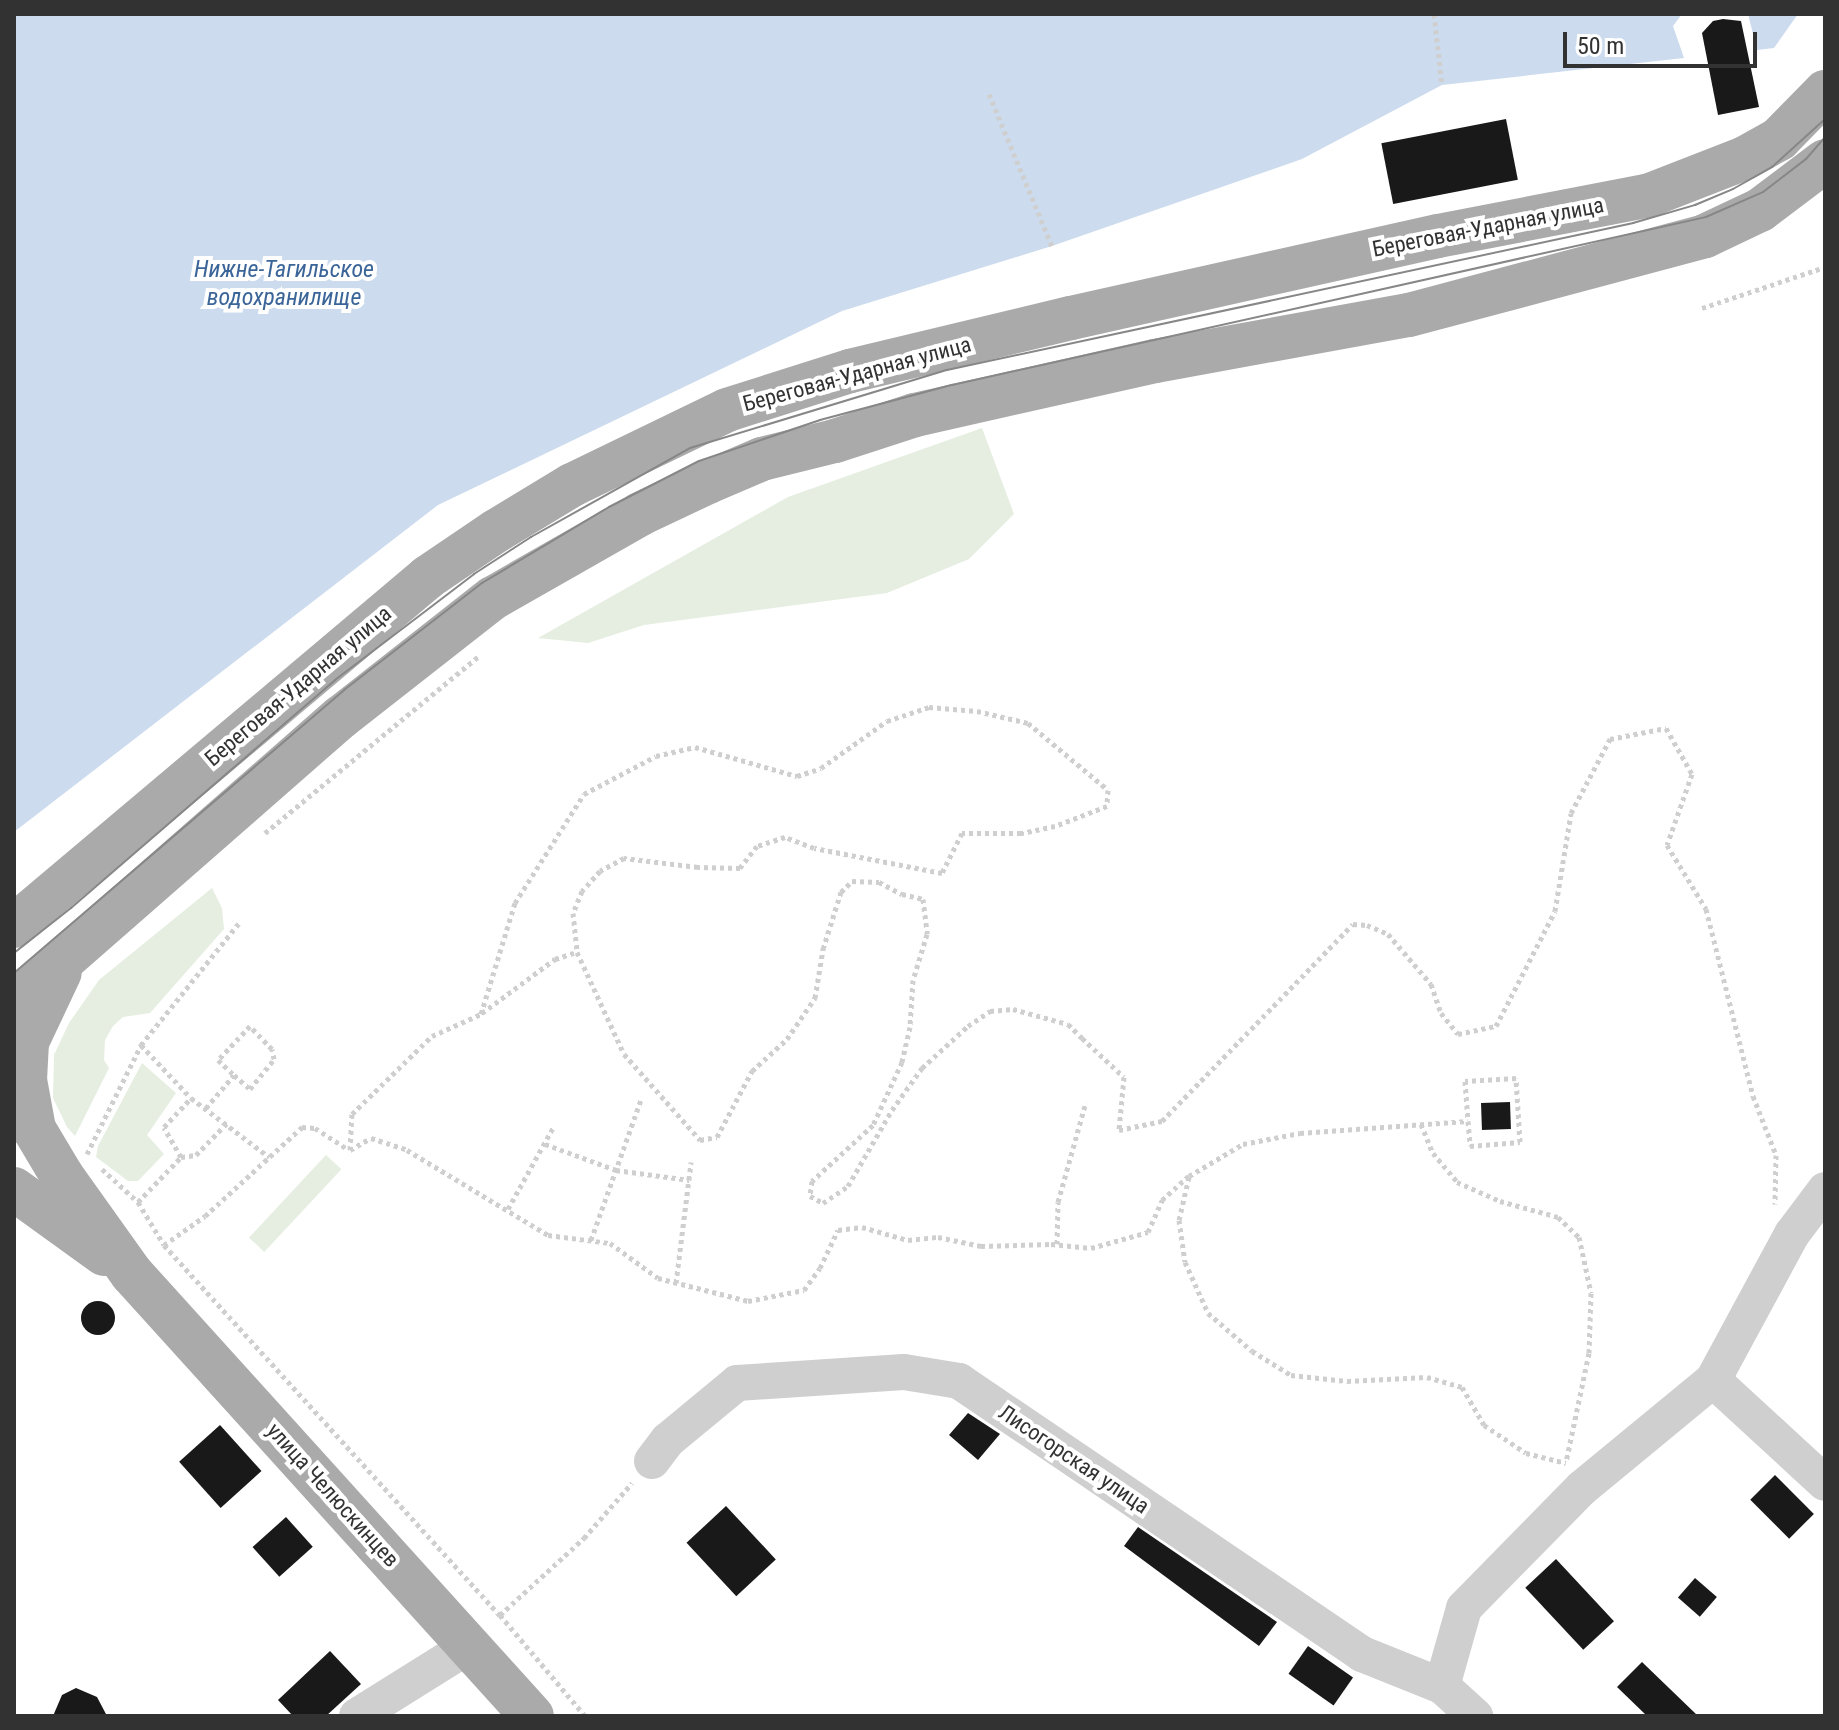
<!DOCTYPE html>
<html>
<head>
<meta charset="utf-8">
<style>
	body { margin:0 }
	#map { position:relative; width:1839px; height:1730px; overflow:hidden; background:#fff; font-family:"Roboto Condensed",sans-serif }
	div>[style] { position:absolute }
	.green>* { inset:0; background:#e5eee0; transform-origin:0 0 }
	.water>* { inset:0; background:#ccdbee }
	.building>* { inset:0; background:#191919; transform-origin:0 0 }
	.round { border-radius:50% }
	.path>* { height:5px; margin-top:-2.5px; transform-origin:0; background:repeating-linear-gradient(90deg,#cfcfcf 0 4px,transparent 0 8px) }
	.minor>* { height:36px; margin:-18px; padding:0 18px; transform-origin:18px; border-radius:18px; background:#cfcfcf }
	.major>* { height:44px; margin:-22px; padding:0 22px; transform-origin:22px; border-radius:22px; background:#aaa }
	.tram>* { height:2px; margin:-1px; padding:0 1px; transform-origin:1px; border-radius:1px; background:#878787 }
	span { translate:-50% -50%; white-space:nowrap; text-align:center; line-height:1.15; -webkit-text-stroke:8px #fff; paint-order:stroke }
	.street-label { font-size:22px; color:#323232 }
	.water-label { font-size:24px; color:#3b6598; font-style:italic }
	.frame { position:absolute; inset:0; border:16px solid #323232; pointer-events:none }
	.scale { position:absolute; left:1563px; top:32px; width:194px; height:36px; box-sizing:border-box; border:4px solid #323232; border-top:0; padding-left:10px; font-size:24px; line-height:28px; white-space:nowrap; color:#323232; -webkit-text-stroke:6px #fff; paint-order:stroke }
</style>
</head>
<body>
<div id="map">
	<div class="green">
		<i style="clip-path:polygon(982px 428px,1014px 514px,969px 559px,887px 593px,644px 625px,588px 643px,538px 638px,788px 497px)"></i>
		<i style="clip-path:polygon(212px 888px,222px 908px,224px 929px,150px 1013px,123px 1017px,113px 1026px,105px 1040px,104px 1060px,109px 1068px,75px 1136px,67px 1127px,53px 1098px,54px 1055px,69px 1023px,99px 980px)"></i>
		<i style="clip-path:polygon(142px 1063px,176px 1093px,147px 1135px,164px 1154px,138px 1181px,128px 1181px,96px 1157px,98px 1146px)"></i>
		<i style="left:326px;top:1155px;width:21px;height:113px;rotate:43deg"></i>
	</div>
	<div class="water">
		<i style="clip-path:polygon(14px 14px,1682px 14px,1673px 26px,1684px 58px,1442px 85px,1302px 159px,1052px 246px,842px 311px,438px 505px,14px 832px)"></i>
		<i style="clip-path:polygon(1748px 14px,1798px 14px,1774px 48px,1757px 50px)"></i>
	</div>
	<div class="building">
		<i style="clip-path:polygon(1723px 19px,1741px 21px,1759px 107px,1718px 115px,1702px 33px,1713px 21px)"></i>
		<i style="left:1506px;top:119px;width:62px;height:127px;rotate:79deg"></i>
		<i style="left:1510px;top:1102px;width:27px;height:29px;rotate:88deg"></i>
		<i class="round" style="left:81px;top:1301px;width:34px;height:34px"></i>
		<i style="clip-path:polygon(968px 1413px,1000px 1434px,978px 1460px,949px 1435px)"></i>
		<i style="left:220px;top:1425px;width:62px;height:55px;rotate:48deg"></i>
		<i style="left:1775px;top:1475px;width:55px;height:35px;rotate:45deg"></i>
		<i style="left:726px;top:1506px;width:73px;height:54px;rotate:47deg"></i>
		<i style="left:286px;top:1517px;width:40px;height:45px;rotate:48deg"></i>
		<i style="clip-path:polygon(1138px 1527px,1277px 1622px,1259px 1646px,1124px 1546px)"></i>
		<i style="left:1556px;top:1559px;width:85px;height:42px;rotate:47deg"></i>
		<i style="left:1695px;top:1578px;width:29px;height:26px;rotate:41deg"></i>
		<i style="left:1308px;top:1646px;width:55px;height:34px;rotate:35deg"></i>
		<i style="clip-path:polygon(330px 1651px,361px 1684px,326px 1716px,293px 1716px,278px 1700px)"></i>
		<i style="clip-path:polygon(1642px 1662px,1698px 1716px,1647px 1716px,1617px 1687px)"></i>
		<i style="clip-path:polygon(76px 1688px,97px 1697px,107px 1716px,53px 1716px,62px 1695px)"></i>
	</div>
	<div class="path">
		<i style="left:1434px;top:14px;width:71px;rotate:83.6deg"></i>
		<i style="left:989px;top:94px;width:165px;rotate:67.5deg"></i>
		<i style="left:1702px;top:308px;width:130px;rotate:-18.4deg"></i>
		<i style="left:265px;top:833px;width:278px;rotate:-39.6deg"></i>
		<i style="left:482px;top:1013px;width:91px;rotate:-36.5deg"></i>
		<i style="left:555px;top:959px;width:23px;rotate:-18deg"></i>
		<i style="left:141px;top:1045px;width:73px;rotate:46.7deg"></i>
		<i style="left:191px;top:1098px;width:98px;rotate:37.1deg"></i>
		<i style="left:206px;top:1108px;width:43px;rotate:-49.7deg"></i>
		<i style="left:234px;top:1075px;width:21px;rotate:41deg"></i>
		<i style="left:250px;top:1089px;width:38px;rotate:-51deg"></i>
		<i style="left:274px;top:1059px;width:10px;rotate:-101deg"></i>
		<i style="left:272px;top:1049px;width:32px;rotate:-134deg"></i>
		<i style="left:250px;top:1026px;width:47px;rotate:133.3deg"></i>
		<i style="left:218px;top:1060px;width:22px;rotate:43deg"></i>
		<i style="left:1421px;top:1124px;width:31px;rotate:68deg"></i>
		<i style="left:1433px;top:1153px;width:38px;rotate:50deg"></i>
		<i style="left:1457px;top:1182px;width:47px;rotate:23.8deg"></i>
		<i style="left:1500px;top:1201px;width:60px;rotate:15.4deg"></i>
		<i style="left:1558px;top:1217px;width:29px;rotate:44deg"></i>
		<i style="left:1579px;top:1237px;width:57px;rotate:77.9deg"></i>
		<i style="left:1591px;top:1293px;width:60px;rotate:91.9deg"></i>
		<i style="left:1589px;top:1353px;width:111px;rotate:101.9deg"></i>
		<i style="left:545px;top:1144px;width:76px;rotate:20.1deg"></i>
		<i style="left:616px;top:1170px;width:74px;rotate:7.8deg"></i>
		<i style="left:350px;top:1150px;width:36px;rotate:-87deg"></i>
		<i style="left:352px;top:1114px;width:112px;rotate:-44.3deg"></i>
		<i style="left:432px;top:1036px;width:54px;rotate:-24.2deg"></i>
		<i style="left:481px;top:1014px;width:116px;rotate:-73deg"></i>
		<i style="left:515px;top:903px;width:129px;rotate:-57.7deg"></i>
		<i style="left:584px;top:794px;width:81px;rotate:-27.8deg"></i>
		<i style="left:656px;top:756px;width:40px;rotate:-13deg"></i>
		<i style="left:695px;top:747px;width:106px;rotate:15.9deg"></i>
		<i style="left:797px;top:776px;width:25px;rotate:-18deg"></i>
		<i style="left:821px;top:768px;width:81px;rotate:-35.5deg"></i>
		<i style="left:887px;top:721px;width:44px;rotate:-18.4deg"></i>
		<i style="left:929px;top:707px;width:48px;rotate:4.8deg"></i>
		<i style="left:977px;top:711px;width:52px;rotate:13.2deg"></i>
		<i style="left:1028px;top:723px;width:104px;rotate:39.9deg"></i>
		<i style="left:1108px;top:790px;width:16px;rotate:94deg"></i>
		<i style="left:1107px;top:806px;width:56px;rotate:159deg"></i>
		<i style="left:1055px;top:826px;width:35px;rotate:168deg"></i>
		<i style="left:1021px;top:833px;width:59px;rotate:180deg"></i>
		<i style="left:962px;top:833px;width:45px;rotate:116.6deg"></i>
		<i style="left:942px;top:873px;width:130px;rotate:-168.9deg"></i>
		<i style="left:814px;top:848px;width:31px;rotate:-159deg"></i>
		<i style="left:785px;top:837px;width:29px;rotate:162deg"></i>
		<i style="left:757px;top:846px;width:28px;rotate:128deg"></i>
		<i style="left:740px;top:868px;width:42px;rotate:-178.6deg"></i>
		<i style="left:698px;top:867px;width:75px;rotate:-173.1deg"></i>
		<i style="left:624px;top:858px;width:27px;rotate:152deg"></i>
		<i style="left:600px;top:871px;width:27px;rotate:132deg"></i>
		<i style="left:582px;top:891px;width:24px;rotate:112deg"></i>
		<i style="left:573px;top:913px;width:39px;rotate:84deg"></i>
		<i style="left:577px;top:952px;width:112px;rotate:65.3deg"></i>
		<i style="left:624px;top:1054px;width:115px;rotate:48.5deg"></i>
		<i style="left:700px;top:1140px;width:17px;rotate:-10deg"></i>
		<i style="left:717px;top:1137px;width:75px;rotate:-62.1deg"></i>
		<i style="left:752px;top:1071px;width:47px;rotate:-42.4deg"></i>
		<i style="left:787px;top:1039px;width:50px;rotate:-55.7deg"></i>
		<i style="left:815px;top:998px;width:50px;rotate:-80.7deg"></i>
		<i style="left:823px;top:949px;width:60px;rotate:-72.5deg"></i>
		<i style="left:841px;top:892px;width:16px;rotate:-45deg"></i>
		<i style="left:852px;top:881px;width:27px;rotate:2deg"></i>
		<i style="left:879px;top:882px;width:26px;rotate:28deg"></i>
		<i style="left:902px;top:894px;width:22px;rotate:13deg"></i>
		<i style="left:923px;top:899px;width:35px;rotate:83deg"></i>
		<i style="left:927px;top:934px;width:48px;rotate:106.9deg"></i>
		<i style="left:913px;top:980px;width:47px;rotate:93.7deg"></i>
		<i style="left:910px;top:1027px;width:36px;rotate:103deg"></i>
		<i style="left:902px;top:1062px;width:69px;rotate:114.7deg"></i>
		<i style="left:873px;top:1125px;width:83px;rotate:137.4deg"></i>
		<i style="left:812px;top:1181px;width:15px;rotate:98deg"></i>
		<i style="left:810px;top:1196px;width:15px;rotate:28deg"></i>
		<i style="left:823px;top:1203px;width:30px;rotate:-34deg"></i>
		<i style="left:848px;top:1186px;width:88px;rotate:-59.9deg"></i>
		<i style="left:892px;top:1110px;width:52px;rotate:-54.5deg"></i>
		<i style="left:922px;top:1068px;width:62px;rotate:-42.4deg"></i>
		<i style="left:968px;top:1026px;width:27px;rotate:-34deg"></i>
		<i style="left:990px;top:1011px;width:23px;rotate:-5deg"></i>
		<i style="left:1013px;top:1009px;width:57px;rotate:15.3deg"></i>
		<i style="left:1068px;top:1024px;width:20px;rotate:45deg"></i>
		<i style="left:1082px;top:1038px;width:57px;rotate:42.9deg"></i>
		<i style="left:1124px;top:1077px;width:53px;rotate:95.4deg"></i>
		<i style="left:1119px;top:1130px;width:44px;rotate:-11.8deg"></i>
		<i style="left:1162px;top:1121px;width:274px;rotate:-45.9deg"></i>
		<i style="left:1353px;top:924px;width:14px;rotate:4deg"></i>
		<i style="left:1367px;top:925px;width:23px;rotate:23deg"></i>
		<i style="left:1388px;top:934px;width:66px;rotate:49.3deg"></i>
		<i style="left:1431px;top:984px;width:31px;rotate:71deg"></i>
		<i style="left:1441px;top:1013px;width:27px;rotate:51deg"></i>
		<i style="left:1458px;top:1034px;width:39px;rotate:-12deg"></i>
		<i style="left:1496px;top:1026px;width:129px;rotate:-62.8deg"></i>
		<i style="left:1555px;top:911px;width:99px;rotate:-80.7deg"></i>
		<i style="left:1571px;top:813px;width:84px;rotate:-62.2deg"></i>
		<i style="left:1610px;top:739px;width:57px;rotate:-11.1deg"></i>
		<i style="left:1666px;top:728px;width:53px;rotate:60.5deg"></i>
		<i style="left:1692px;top:774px;width:75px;rotate:109.4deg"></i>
		<i style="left:1667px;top:845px;width:75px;rotate:58.6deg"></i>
		<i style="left:1706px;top:909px;width:193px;rotate:75.9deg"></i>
		<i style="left:1753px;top:1096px;width:63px;rotate:68.7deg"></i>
		<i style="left:1776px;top:1155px;width:49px;rotate:91.2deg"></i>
		<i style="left:350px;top:1150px;width:24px;rotate:-30deg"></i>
		<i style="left:371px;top:1138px;width:38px;rotate:18deg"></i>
		<i style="left:407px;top:1150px;width:165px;rotate:31.1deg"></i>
		<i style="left:548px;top:1235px;width:63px;rotate:7.4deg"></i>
		<i style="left:610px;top:1243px;width:59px;rotate:36.1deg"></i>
		<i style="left:658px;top:1278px;width:93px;rotate:14.3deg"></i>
		<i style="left:748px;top:1301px;width:57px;rotate:-11.1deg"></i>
		<i style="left:804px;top:1290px;width:27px;rotate:-54deg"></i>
		<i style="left:820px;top:1268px;width:42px;rotate:-64.7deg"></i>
		<i style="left:838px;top:1230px;width:24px;rotate:-7deg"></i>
		<i style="left:862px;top:1227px;width:48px;rotate:15.8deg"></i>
		<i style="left:908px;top:1240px;width:30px;rotate:-6deg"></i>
		<i style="left:938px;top:1237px;width:44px;rotate:11.8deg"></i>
		<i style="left:981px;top:1246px;width:70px;rotate:-1.6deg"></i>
		<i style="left:1051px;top:1244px;width:40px;rotate:5.7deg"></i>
		<i style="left:1091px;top:1248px;width:59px;rotate:-15.7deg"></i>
		<i style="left:1148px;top:1232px;width:35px;rotate:-66deg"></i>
		<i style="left:1162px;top:1200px;width:36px;rotate:-42deg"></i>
		<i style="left:1189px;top:1176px;width:63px;rotate:-30.7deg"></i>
		<i style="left:1243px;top:1144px;width:58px;rotate:-10.9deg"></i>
		<i style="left:1300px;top:1133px;width:168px;rotate:-4.1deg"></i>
		<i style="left:1468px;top:1121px;width:25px;rotate:85deg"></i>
		<i style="left:1470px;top:1146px;width:50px;rotate:-4.6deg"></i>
		<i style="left:1520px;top:1142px;width:64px;rotate:-93.6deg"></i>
		<i style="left:1516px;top:1078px;width:51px;rotate:176.6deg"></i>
		<i style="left:1465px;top:1081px;width:40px;rotate:85.7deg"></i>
		<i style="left:87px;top:1154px;width:122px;rotate:-63.6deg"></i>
		<i style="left:141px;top:1045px;width:156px;rotate:-51.2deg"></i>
		<i style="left:181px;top:1157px;width:34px;rotate:-120deg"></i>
		<i style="left:164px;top:1127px;width:40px;rotate:-47deg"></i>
		<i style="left:102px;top:1169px;width:49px;rotate:42.5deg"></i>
		<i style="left:138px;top:1202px;width:50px;rotate:58.8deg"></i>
		<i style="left:164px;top:1245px;width:50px;rotate:-35.3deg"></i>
		<i style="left:205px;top:1216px;width:132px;rotate:-42.5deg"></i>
		<i style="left:302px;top:1127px;width:13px;rotate:4deg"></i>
		<i style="left:315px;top:1128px;width:40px;rotate:32.9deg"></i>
		<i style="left:1189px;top:1177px;width:44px;rotate:103.1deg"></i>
		<i style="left:1179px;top:1220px;width:42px;rotate:81.9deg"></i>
		<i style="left:1185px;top:1262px;width:56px;rotate:65.7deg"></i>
		<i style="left:1208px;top:1313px;width:58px;rotate:40.8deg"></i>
		<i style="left:1252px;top:1351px;width:46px;rotate:31.6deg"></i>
		<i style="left:1291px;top:1375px;width:56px;rotate:6.1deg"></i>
		<i style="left:1347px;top:1381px;width:80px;rotate:-2.9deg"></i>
		<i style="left:1427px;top:1377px;width:36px;rotate:16deg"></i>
		<i style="left:1462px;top:1387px;width:44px;rotate:59.9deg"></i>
		<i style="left:1484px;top:1425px;width:50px;rotate:33.7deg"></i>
		<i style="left:1526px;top:1453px;width:41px;rotate:14deg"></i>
		<i style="left:138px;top:1202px;width:62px;rotate:-46.3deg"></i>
		<i style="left:181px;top:1157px;width:15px;rotate:-8deg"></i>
		<i style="left:196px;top:1155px;width:45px;rotate:-45.9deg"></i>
		<i style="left:508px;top:1209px;width:95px;rotate:-61deg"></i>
		<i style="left:591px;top:1240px;width:152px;rotate:-70.4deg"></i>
		<i style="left:1057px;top:1244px;width:42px;rotate:-88.6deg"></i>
		<i style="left:1058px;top:1202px;width:104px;rotate:-74.4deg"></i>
		<i style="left:164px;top:1245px;width:500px;rotate:47.8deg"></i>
		<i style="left:500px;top:1615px;width:132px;rotate:49.9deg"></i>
		<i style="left:676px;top:1283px;width:122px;rotate:-82.9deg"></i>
		<i style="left:500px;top:1615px;width:114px;rotate:-42.5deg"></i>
		<i style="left:584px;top:1538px;width:73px;rotate:-48.9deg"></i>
	</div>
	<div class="minor">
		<i style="left:1713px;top:1380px;width:152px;rotate:42.6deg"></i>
		<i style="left:652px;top:1461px;width:26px;rotate:-53deg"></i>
		<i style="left:668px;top:1440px;width:89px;rotate:-39.6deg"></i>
		<i style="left:737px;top:1383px;width:167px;rotate:-3.8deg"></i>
		<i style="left:904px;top:1372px;width:56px;rotate:9.3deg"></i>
		<i style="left:959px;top:1381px;width:487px;rotate:34.1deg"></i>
		<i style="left:1362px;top:1654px;width:86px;rotate:21.8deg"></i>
		<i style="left:1442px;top:1686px;width:45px;rotate:42.3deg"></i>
		<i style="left:1442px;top:1686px;width:81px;rotate:-74.2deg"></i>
		<i style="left:1464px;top:1608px;width:168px;rotate:-45.5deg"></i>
		<i style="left:1582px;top:1488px;width:170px;rotate:-39.5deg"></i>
		<i style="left:1713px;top:1380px;width:166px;rotate:-61.6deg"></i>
		<i style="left:1792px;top:1234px;width:55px;rotate:-53.1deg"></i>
		<i style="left:357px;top:1716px;width:132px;rotate:-32deg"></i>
	</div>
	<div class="major">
		<i style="left:14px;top:926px;width:541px;rotate:-40.13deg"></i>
		<i style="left:428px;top:577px;width:82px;rotate:-34.1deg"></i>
		<i style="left:496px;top:531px;width:89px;rotate:-31.2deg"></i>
		<i style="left:572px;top:485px;width:172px;rotate:-25.8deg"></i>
		<i style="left:727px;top:410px;width:129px;rotate:-17.6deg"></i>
		<i style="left:850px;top:371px;width:227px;rotate:-13.5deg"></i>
		<i style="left:1071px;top:318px;width:376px;rotate:-12.6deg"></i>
		<i style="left:1438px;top:236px;width:216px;rotate:-10.9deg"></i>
		<i style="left:1650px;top:195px;width:102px;rotate:-21.3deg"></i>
		<i style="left:1745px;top:158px;width:39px;rotate:-29deg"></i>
		<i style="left:1779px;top:139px;width:66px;rotate:-45.6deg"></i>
		<i style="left:14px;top:1003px;width:434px;rotate:-41.2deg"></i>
		<i style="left:341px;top:717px;width:193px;rotate:-38.1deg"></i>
		<i style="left:493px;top:598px;width:169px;rotate:-29.7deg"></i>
		<i style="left:640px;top:514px;width:75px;rotate:-25.2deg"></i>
		<i style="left:708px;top:482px;width:59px;rotate:-23.1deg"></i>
		<i style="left:762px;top:459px;width:75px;rotate:-13.9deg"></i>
		<i style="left:835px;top:441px;width:84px;rotate:-18deg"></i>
		<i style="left:915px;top:415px;width:246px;rotate:-12.7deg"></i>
		<i style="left:1155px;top:361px;width:258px;rotate:-10.3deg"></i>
		<i style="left:1409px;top:315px;width:306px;rotate:-14.9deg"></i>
		<i style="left:1705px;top:236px;width:61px;rotate:-25.3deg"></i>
		<i style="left:1760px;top:210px;width:81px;rotate:-37deg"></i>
		<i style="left:14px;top:1108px;width:29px;rotate:46deg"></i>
		<i style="left:34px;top:1129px;width:55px;rotate:59.2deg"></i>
		<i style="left:62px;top:1176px;width:120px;rotate:54.5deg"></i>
		<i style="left:132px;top:1274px;width:596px;rotate:47.86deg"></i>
		<i style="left:34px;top:1129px;width:50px;rotate:-100.4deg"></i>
		<i style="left:25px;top:1080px;width:38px;rotate:-87deg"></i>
		<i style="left:27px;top:1042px;width:77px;rotate:-64.8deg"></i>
		<i style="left:14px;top:1189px;width:111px;rotate:35.8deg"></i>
	</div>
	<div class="tram">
		<i style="left:14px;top:953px;width:73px;rotate:-38.3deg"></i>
		<i style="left:71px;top:908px;width:349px;rotate:-40.8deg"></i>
		<i style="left:335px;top:680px;width:175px;rotate:-37.3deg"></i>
		<i style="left:474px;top:574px;width:68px;rotate:-33deg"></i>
		<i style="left:531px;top:537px;width:182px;rotate:-29.2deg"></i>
		<i style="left:690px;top:448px;width:269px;rotate:-16.9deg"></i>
		<i style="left:947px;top:370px;width:702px;rotate:-12.09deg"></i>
		<i style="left:1633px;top:223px;width:65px;rotate:-16.2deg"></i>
		<i style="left:1695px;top:205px;width:41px;rotate:-22.8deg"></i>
		<i style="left:1733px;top:189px;width:45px;rotate:-29.4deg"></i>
		<i style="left:1772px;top:167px;width:72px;rotate:-42.2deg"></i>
		<i style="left:14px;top:973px;width:435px;rotate:-40.6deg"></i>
		<i style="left:344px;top:690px;width:175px;rotate:-37.8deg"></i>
		<i style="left:482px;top:583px;width:148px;rotate:-30.9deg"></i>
		<i style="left:609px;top:507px;width:101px;rotate:-27.1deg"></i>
		<i style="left:699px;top:461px;width:128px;rotate:-18.7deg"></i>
		<i style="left:820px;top:420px;width:137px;rotate:-14.9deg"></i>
		<i style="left:952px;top:385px;width:772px;rotate:-12.56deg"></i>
		<i style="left:1706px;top:217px;width:62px;rotate:-23.7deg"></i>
		<i style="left:1763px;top:192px;width:54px;rotate:-37.5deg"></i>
		<i style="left:1806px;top:159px;width:29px;rotate:-49deg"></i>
	</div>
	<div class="street-label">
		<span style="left:1488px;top:227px;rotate:-11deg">Береговая-Ударная улица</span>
		<span style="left:857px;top:374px;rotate:-15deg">Береговая-Ударная улица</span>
		<span style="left:298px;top:686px;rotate:-40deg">Береговая-Ударная улица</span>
		<span style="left:1074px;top:1459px;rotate:34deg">Лисогорская улица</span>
		<span style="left:333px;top:1495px;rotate:48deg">улица Челюскинцев</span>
	</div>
	<div class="water-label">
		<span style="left:284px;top:284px">Нижне-Тагильское<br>водохранилище</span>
	</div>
	<div class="frame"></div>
	<div class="scale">50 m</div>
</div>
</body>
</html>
